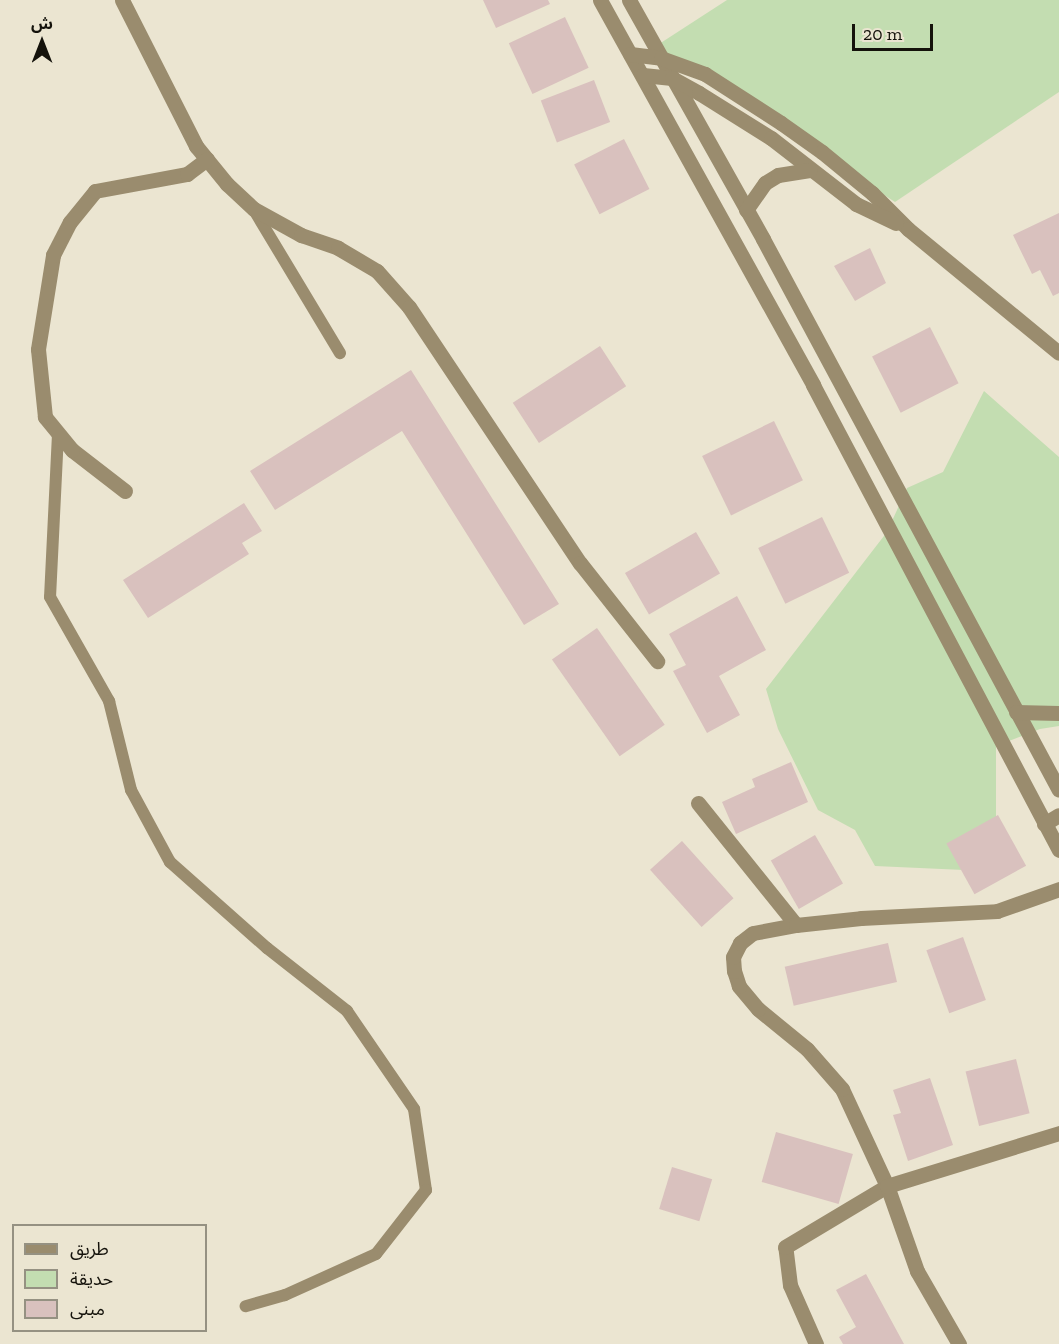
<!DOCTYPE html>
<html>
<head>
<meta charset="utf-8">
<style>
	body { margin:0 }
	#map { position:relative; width:1059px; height:1344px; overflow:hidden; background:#ebe5d1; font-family:"Zilla Slab","Noto Sans Arabic",serif }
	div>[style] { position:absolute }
	.green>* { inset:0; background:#c3ddb1 }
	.building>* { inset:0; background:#d9c1be; transform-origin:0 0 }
	.lane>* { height:12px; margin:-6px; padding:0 6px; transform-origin:6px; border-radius:6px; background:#9a8c6e }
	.street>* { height:15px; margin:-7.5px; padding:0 7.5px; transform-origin:7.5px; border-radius:7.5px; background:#9a8c6e }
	span { translate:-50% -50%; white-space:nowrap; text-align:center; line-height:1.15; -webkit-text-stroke:4.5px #ebe5d1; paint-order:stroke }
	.legend { position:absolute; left:12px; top:1224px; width:195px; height:108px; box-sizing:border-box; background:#ebe5d1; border:2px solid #959182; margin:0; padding:8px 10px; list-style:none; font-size:18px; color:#14120b }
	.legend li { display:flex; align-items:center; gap:12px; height:30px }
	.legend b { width:30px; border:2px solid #959182 }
	.north { position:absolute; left:12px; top:12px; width:60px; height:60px; -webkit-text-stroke:4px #ebe5d1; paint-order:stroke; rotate:0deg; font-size:16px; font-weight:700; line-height:24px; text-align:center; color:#14120b }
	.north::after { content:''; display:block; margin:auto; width:21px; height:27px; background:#14120b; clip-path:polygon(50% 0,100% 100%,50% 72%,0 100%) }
	.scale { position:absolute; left:852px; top:24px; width:81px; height:27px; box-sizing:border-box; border:3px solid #14120b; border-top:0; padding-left:8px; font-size:18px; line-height:21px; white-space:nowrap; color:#14120b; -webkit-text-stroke:4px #ebe5d1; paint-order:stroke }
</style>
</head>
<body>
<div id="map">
	<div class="green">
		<i style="clip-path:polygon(727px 0,1059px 0,1059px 92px,895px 202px,656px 46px)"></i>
		<i style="clip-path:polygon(984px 391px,1059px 457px,1059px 726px,1040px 729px,996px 746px,996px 846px,964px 870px,875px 866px,855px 830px,818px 810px,778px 729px,766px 689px,887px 532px,907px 488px,943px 472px)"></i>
	</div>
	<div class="building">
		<i style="clip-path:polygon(483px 0,548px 0,550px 4px,496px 28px)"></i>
		<i style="left:565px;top:17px;width:56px;height:62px;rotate:65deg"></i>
		<i style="left:594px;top:80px;width:45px;height:57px;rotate:69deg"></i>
		<i style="left:624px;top:139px;width:56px;height:56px;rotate:63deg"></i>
		<i style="clip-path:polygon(1059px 213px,1059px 293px,1053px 296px,1040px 270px,1032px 274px,1013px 235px)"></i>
		<i style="clip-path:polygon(870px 248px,886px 283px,855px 301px,834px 266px)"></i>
		<i style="left:930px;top:327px;width:63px;height:65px;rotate:63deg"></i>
		<i style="left:600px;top:346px;width:48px;height:104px;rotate:57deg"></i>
		<i style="clip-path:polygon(411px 370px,559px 604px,524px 625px,402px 431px,275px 510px,250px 471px)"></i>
		<i style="left:774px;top:421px;width:66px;height:80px;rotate:64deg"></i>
		<i style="clip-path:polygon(244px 503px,262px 531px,242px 543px,249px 554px,148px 618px,123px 580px)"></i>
		<i style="left:822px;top:517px;width:62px;height:71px;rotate:64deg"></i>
		<i style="left:696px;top:532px;width:48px;height:82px;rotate:60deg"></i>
		<i style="clip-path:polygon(737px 596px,766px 650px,719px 676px,740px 715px,707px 733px,673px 671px,686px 665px,669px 634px)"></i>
		<i style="left:597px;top:628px;width:118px;height:55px;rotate:55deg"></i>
		<i style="clip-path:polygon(791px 762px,808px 802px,736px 834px,722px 802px,755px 787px,752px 779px)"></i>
		<i style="left:998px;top:815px;width:58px;height:59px;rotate:61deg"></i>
		<i style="left:815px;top:835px;width:56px;height:51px;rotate:60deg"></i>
		<i style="left:682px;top:841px;width:77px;height:43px;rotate:48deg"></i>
		<i style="left:963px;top:937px;width:67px;height:39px;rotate:70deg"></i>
		<i style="left:888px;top:943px;width:40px;height:106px;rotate:77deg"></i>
		<i style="left:1016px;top:1059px;width:56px;height:52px;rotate:76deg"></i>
		<i style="clip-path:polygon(930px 1078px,953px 1145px,908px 1161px,893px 1115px,901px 1113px,893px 1090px)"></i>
		<i style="left:776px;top:1132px;width:80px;height:52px;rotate:16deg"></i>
		<i style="left:672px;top:1167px;width:42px;height:44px;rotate:17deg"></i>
		<i style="clip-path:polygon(866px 1274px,904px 1344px,843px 1344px,839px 1337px,856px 1327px,836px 1290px)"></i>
	</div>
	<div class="lane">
		<i style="left:254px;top:210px;width:167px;rotate:59deg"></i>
		<i style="left:58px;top:434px;width:163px;rotate:92.8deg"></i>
		<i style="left:50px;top:597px;width:120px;rotate:60.4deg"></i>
		<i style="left:109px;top:701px;width:92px;rotate:76.1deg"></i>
		<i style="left:131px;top:790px;width:82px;rotate:61.6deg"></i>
		<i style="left:170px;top:862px;width:130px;rotate:41.6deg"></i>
		<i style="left:267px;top:948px;width:102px;rotate:38.2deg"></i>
		<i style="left:347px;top:1011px;width:119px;rotate:55.6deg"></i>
		<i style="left:414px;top:1109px;width:82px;rotate:81.6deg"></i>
		<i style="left:426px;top:1190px;width:81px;rotate:128deg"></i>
		<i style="left:376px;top:1254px;width:100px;rotate:155.7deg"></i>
		<i style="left:285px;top:1295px;width:41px;rotate:164.2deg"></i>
	</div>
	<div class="street">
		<i style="left:122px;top:0;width:164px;rotate:63.1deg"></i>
		<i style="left:196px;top:146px;width:49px;rotate:50.8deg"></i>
		<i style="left:227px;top:184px;width:37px;rotate:43deg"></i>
		<i style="left:254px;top:209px;width:54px;rotate:29deg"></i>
		<i style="left:301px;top:235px;width:39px;rotate:19deg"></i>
		<i style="left:338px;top:248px;width:45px;rotate:30.5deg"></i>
		<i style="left:377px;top:271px;width:48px;rotate:48.4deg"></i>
		<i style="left:409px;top:307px;width:308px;rotate:56.3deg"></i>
		<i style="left:580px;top:563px;width:125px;rotate:51.8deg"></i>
		<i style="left:600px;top:0;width:440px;rotate:61deg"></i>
		<i style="left:813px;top:385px;width:526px;rotate:62.12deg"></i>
		<i style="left:629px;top:0;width:274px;rotate:60.7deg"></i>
		<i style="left:763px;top:239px;width:625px;rotate:61.76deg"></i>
		<i style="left:630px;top:54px;width:31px;rotate:7deg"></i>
		<i style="left:661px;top:58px;width:47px;rotate:20deg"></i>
		<i style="left:705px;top:74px;width:90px;rotate:32.8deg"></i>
		<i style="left:781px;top:123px;width:50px;rotate:35.3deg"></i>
		<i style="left:822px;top:152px;width:65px;rotate:39.4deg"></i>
		<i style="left:872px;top:193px;width:51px;rotate:45deg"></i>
		<i style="left:908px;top:229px;width:195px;rotate:39.4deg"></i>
		<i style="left:643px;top:75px;width:29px;rotate:6deg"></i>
		<i style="left:672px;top:78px;width:31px;rotate:29deg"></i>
		<i style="left:699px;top:93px;width:85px;rotate:32deg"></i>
		<i style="left:771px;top:138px;width:108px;rotate:37.8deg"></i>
		<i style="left:856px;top:204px;width:44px;rotate:25.4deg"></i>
		<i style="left:746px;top:210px;width:33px;rotate:-55deg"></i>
		<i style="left:765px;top:183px;width:15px;rotate:-32deg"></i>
		<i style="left:778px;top:175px;width:32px;rotate:-9deg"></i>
		<i style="left:125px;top:491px;width:67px;rotate:-142.3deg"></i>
		<i style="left:72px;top:450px;width:43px;rotate:-129.3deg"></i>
		<i style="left:45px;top:417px;width:68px;rotate:-95.9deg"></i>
		<i style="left:38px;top:349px;width:95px;rotate:-80.9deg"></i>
		<i style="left:53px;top:255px;width:37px;rotate:-63deg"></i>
		<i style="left:70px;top:222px;width:40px;rotate:-51deg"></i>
		<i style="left:95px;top:191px;width:94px;rotate:-10.5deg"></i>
		<i style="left:187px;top:174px;width:25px;rotate:-37deg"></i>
		<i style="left:1016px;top:712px;width:43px;rotate:1.3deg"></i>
		<i style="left:698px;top:803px;width:156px;rotate:51.2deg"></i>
		<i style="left:1044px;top:824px;width:17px;rotate:-31deg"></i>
		<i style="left:816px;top:1344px;width:64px;rotate:-113.8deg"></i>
		<i style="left:790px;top:1285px;width:38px;rotate:-97deg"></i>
		<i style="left:785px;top:1247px;width:119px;rotate:-30.9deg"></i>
		<i style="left:887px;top:1186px;width:107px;rotate:-114.9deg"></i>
		<i style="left:842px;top:1089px;width:53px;rotate:-131.2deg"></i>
		<i style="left:807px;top:1049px;width:63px;rotate:-140.8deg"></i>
		<i style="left:758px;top:1009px;width:30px;rotate:-130deg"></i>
		<i style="left:739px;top:986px;width:16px;rotate:-108deg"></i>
		<i style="left:734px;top:971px;width:14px;rotate:-94deg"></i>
		<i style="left:733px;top:957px;width:16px;rotate:-63deg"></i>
		<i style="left:740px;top:943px;width:16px;rotate:-38deg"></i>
		<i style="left:753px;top:933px;width:44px;rotate:-10.5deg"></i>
		<i style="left:796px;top:925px;width:65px;rotate:-6.1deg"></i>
		<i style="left:861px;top:918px;width:136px;rotate:-2.9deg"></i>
		<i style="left:997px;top:911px;width:66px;rotate:-19.5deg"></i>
		<i style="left:959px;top:1344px;width:84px;rotate:-119.9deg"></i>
		<i style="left:917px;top:1271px;width:90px;rotate:-109.4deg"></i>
		<i style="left:887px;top:1186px;width:180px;rotate:-17.1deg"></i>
	</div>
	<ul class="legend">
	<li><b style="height:8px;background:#9a8c6e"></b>طريق</li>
	<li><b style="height:16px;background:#c3ddb1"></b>حديقة</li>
	<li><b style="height:16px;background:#d9c1be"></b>مبنى</li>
	</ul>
	<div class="north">ش</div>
	<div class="scale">20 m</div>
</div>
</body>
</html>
